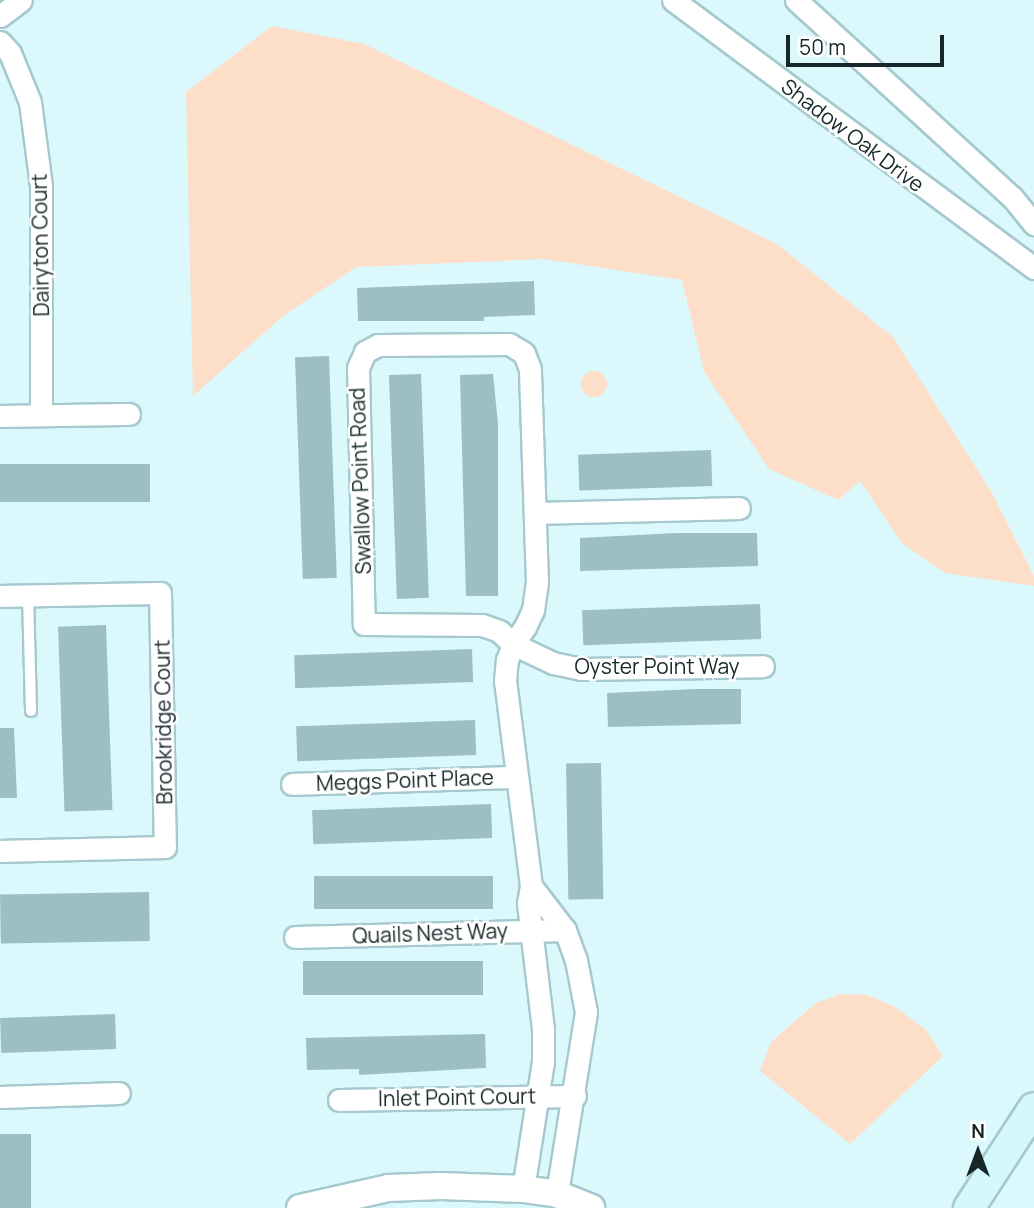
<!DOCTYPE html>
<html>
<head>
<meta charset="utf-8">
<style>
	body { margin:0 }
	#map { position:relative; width:1034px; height:1208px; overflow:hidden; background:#dbf9fd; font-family:Manrope,sans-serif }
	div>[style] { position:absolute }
	.green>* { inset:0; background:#fcdec9 }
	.round { border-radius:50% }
	.building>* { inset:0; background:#9bbfc5; transform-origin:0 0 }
	.roads { filter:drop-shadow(2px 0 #a5c9cf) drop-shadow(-2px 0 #a5c9cf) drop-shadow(0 2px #a5c9cf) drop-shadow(0 -2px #a5c9cf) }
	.service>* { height:10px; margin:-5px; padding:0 5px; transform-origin:5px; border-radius:5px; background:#fff }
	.minor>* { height:21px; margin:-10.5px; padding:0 10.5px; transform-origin:10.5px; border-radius:10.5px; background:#fff }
	.tertiary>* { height:26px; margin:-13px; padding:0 13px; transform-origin:13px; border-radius:13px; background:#fff }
	.secondary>* { height:30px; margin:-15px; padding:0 15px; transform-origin:15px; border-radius:15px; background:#d5f8fd }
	span { translate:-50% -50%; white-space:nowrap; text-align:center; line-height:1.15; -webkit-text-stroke:5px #fff; paint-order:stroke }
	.street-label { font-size:21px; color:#172628 }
	.north { position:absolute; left:943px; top:1117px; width:70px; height:70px; -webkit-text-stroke:5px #fff; paint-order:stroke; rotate:0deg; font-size:19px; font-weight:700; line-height:28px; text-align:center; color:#172628 }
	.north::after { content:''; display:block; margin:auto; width:24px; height:32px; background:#172628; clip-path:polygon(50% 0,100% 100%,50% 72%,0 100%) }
	.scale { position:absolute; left:786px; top:35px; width:158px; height:32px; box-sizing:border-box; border:4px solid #172628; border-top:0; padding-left:9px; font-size:21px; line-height:24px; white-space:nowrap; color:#172628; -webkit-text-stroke:5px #fff; paint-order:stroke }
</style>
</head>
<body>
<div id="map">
	<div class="green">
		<i style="clip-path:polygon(272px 26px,364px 44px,777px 244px,893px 337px,992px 493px,1034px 576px,1034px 586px,945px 573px,902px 543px,860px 481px,838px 500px,769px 469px,704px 372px,682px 280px,544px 259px,356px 267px,283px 316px,193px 396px,186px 92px)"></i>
		<i class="round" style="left:581px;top:371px;width:26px;height:26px"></i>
		<i style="clip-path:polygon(840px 994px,867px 995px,894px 1006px,927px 1031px,943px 1056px,850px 1144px,760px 1071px,771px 1042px,816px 1003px)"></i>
	</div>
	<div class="building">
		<i style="clip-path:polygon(534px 281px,535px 315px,484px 317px,484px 321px,358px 321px,357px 288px)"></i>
		<i style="left:329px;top:356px;width:222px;height:34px;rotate:88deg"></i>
		<i style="left:421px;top:374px;width:224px;height:32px;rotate:88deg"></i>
		<i style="clip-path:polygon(493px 374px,498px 424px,498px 596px,466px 596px,460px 375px)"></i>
		<i style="left:711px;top:450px;width:36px;height:133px;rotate:88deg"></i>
		<i style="left:150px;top:464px;width:38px;height:150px;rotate:90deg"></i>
		<i style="clip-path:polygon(676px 533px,757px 533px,758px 566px,580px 571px,580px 538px)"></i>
		<i style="left:760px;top:604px;width:35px;height:178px;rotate:88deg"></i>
		<i style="left:106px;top:625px;width:185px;height:48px;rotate:88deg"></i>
		<i style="left:472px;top:649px;width:33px;height:178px;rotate:88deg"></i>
		<i style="clip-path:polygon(696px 689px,741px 689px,741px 724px,608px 727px,607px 693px)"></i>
		<i style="left:475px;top:720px;width:35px;height:179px;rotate:88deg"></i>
		<i style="clip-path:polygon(0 728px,14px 728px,17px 798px,0 798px)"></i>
		<i style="left:601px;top:763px;width:136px;height:35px;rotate:89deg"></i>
		<i style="left:491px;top:804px;width:34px;height:179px;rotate:88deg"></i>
		<i style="left:493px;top:876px;width:33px;height:179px;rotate:90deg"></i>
		<i style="left:149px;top:892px;width:49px;height:149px;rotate:89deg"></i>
		<i style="left:483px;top:961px;width:34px;height:180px;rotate:90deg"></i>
		<i style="left:115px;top:1014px;width:35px;height:115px;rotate:88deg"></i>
		<i style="clip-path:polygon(485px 1034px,486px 1068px,359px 1075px,359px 1069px,307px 1070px,306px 1038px)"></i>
		<i style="left:0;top:1134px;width:31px;height:74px"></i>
	</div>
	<div class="roads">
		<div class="service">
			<i style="left:28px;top:596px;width:115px;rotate:88.5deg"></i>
		</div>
		<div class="minor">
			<i style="left:673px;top:0;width:450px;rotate:36.6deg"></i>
			<i style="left:796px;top:0;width:292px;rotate:42.4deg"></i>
			<i style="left:1012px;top:197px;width:35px;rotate:51deg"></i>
			<i style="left:0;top:16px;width:26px;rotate:-37deg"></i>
			<i style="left:0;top:42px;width:15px;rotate:48deg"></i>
			<i style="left:10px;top:53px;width:53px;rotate:67.8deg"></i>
			<i style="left:30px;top:102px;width:85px;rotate:82.5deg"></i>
			<i style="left:41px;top:186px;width:229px;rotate:90deg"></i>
			<i style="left:0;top:416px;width:129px;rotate:-0.9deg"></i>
			<i style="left:535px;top:513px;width:204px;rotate:-1.4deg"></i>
			<i style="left:0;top:596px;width:160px;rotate:-1.1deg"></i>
			<i style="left:160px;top:593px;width:254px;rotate:88.9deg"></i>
			<i style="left:165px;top:847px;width:165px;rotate:178.6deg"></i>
			<i style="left:292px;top:784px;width:225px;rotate:-1.8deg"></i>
			<i style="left:531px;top:886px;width:56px;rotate:52.3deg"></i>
			<i style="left:565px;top:930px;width:32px;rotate:70deg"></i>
			<i style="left:576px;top:960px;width:53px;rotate:79.1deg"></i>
			<i style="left:586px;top:1012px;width:184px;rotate:99.1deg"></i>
			<i style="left:295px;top:937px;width:270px;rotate:-1.5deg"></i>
			<i style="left:0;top:1097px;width:119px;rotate:-1.9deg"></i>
			<i style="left:339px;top:1100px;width:236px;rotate:-1deg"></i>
			<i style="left:523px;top:1189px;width:129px;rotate:-81.1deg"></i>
			<i style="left:543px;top:1062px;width:33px;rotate:-90deg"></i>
			<i style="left:543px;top:1029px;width:127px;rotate:-96.8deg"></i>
			<i style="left:528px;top:903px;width:17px;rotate:-80deg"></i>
			<i style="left:531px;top:886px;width:207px;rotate:-97.2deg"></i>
			<i style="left:505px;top:681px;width:21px;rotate:-85deg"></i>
			<i style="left:507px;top:660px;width:17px;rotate:-69deg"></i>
			<i style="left:513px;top:644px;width:21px;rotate:-55deg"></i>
			<i style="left:525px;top:627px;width:19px;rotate:-65deg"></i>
			<i style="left:533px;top:610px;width:27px;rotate:-82deg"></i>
			<i style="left:537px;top:583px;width:214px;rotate:-91.9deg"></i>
			<i style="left:530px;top:369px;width:17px;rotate:-111deg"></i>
			<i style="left:524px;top:353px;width:17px;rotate:-149deg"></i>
			<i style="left:509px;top:344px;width:131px;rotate:179.6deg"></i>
			<i style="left:378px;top:345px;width:15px;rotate:152deg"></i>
			<i style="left:365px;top:352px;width:17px;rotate:114deg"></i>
			<i style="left:358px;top:368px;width:256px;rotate:88.7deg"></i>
			<i style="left:364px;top:624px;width:118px;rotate:0.5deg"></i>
			<i style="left:482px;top:625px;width:18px;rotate:19deg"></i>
			<i style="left:499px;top:631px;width:19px;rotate:43deg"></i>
			<i style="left:513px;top:644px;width:44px;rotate:25.4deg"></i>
			<i style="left:553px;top:663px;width:29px;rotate:12deg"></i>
			<i style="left:581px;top:669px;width:182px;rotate:-0.9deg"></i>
		</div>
		<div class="tertiary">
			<i style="left:300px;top:1208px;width:90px;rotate:-12.8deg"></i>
			<i style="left:388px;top:1188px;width:53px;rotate:-2.2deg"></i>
			<i style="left:441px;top:1186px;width:82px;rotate:2.1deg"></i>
			<i style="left:523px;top:1189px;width:34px;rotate:8deg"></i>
			<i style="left:557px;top:1194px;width:37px;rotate:22deg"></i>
		</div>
		<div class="secondary">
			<i style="left:969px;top:1208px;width:119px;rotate:-57deg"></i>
		</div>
	</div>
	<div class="street-label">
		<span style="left:853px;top:135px;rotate:37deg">Shadow Oak Drive</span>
		<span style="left:40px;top:245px;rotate:-91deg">Dairyton Court</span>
		<span style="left:360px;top:481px;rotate:-92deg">Swallow Point Road</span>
		<span style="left:657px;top:666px">Oyster Point Way</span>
		<span style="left:163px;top:722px;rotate:-91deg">Brookridge Court</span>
		<span style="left:405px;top:780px;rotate:-2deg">Meggs Point Place</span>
		<span style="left:430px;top:933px;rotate:-2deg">Quails Nest Way</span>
		<span style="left:457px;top:1097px;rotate:-1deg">Inlet Point Court</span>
	</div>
	<div class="north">N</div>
	<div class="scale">50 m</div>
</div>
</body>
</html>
